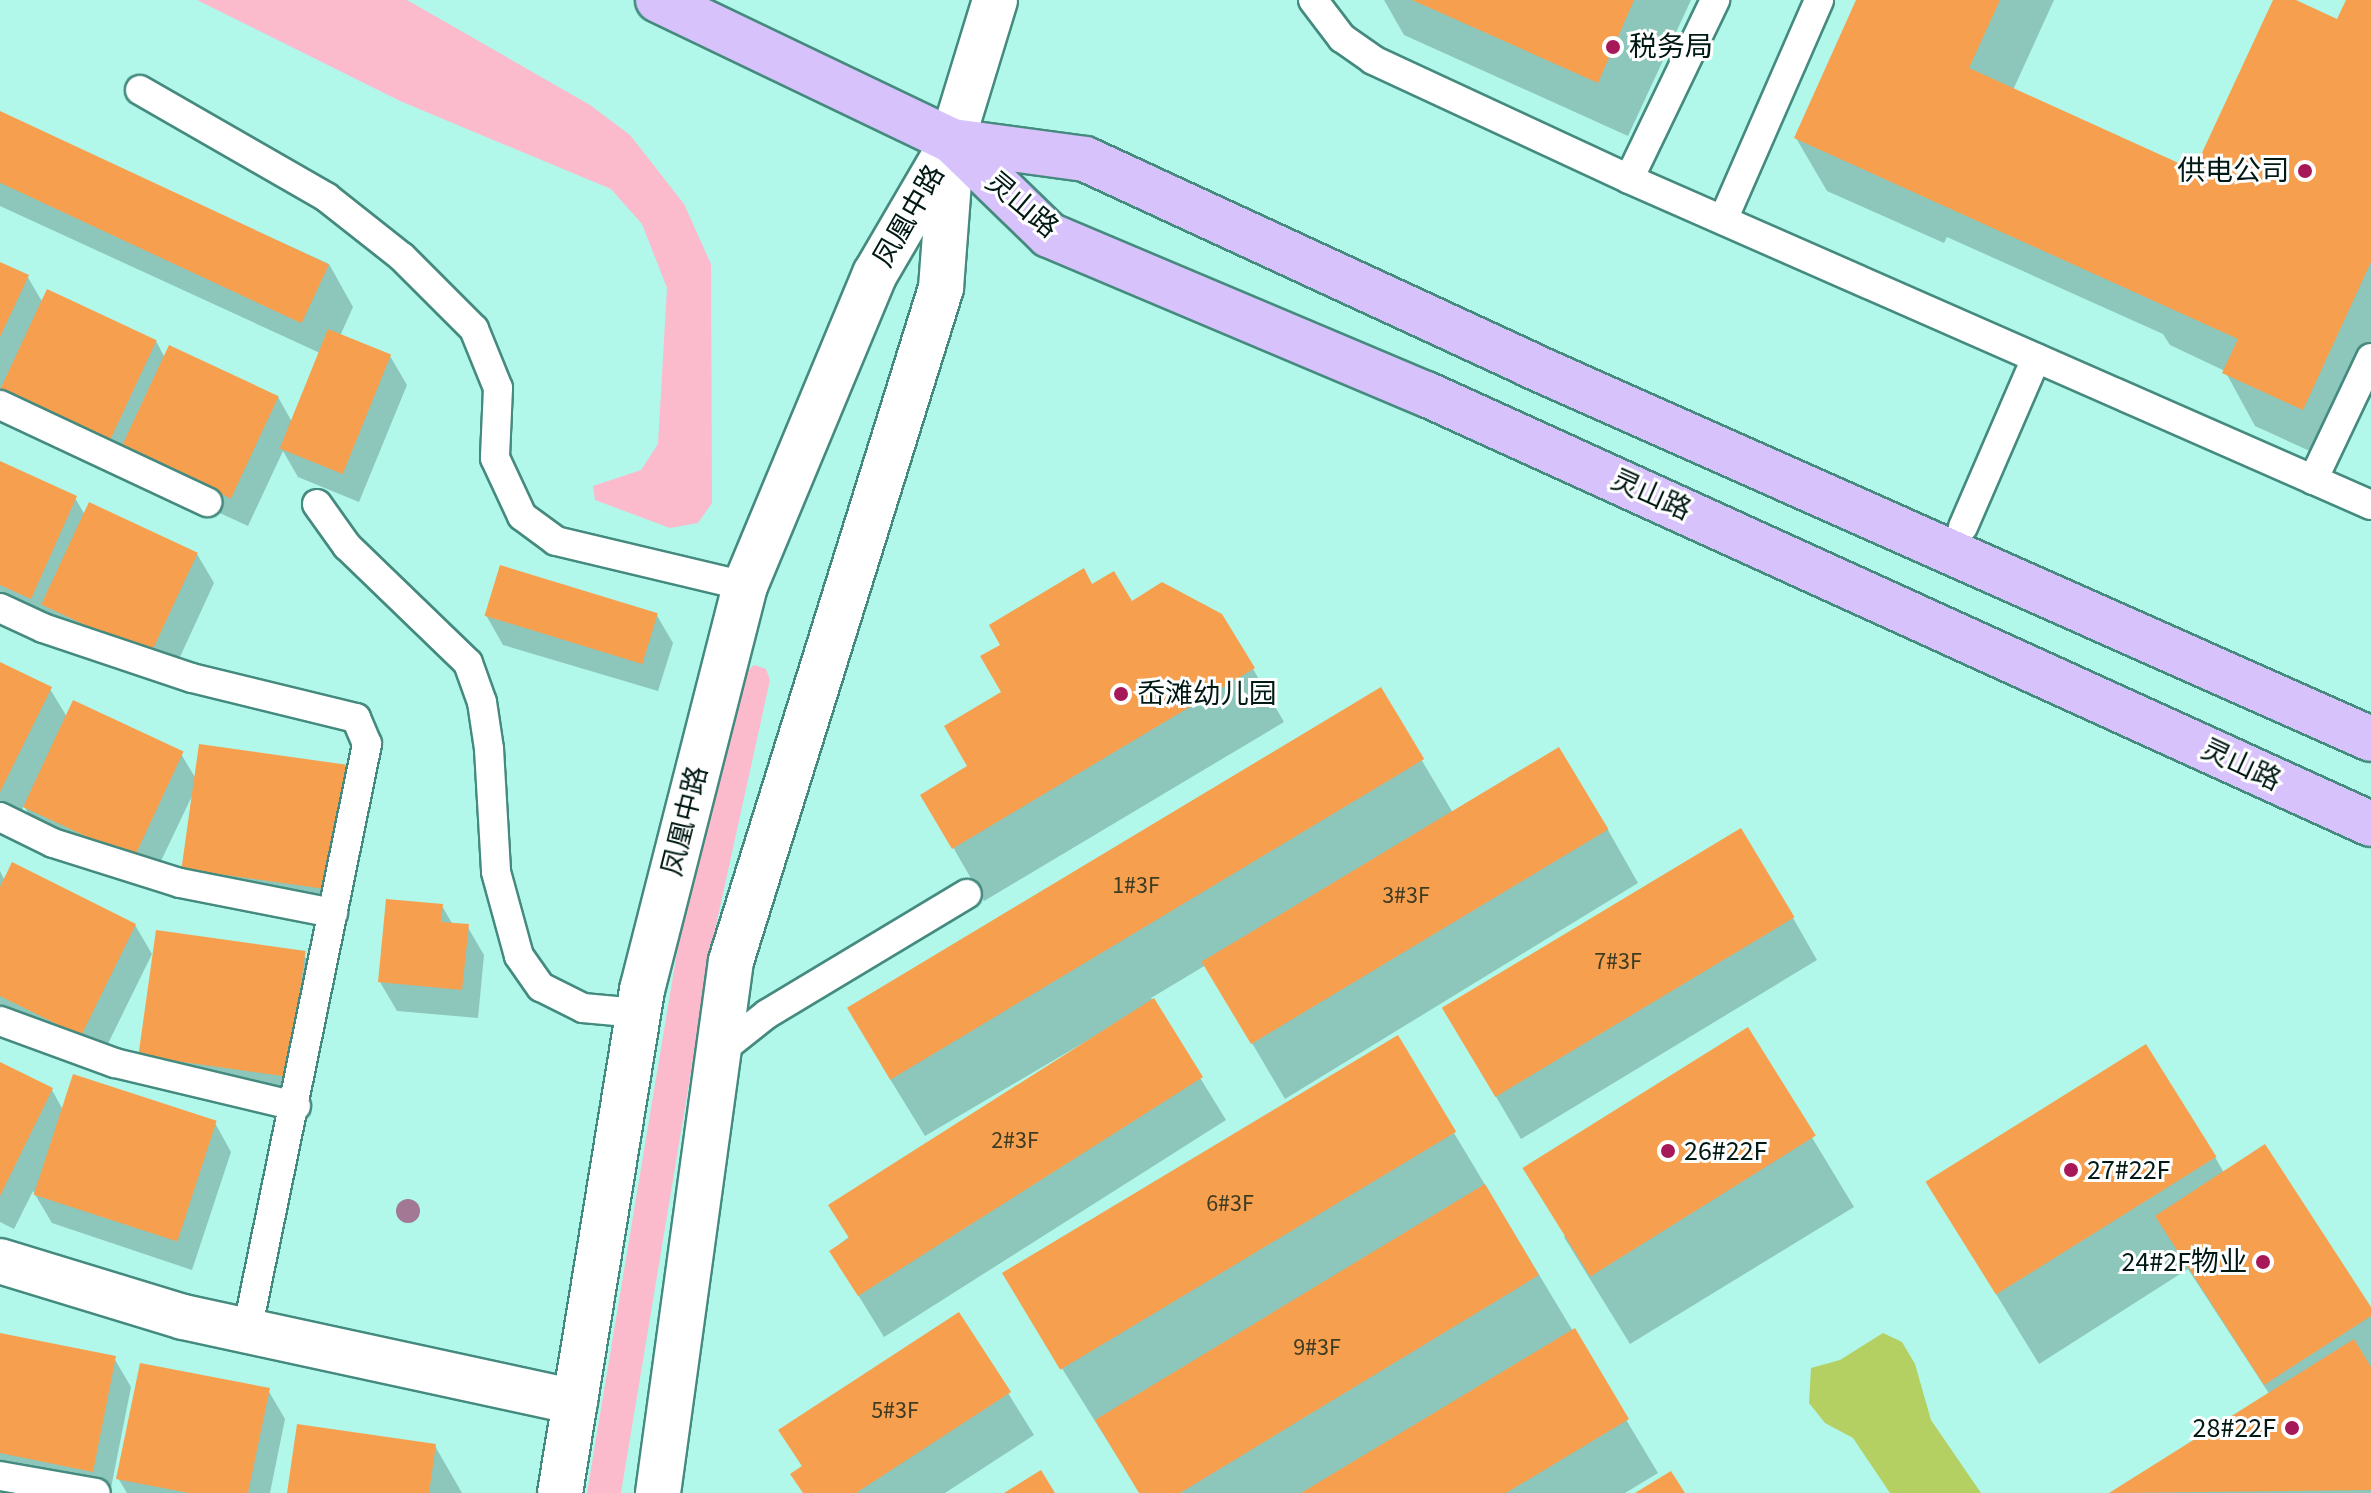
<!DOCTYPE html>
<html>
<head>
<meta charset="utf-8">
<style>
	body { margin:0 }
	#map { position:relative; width:2371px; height:1493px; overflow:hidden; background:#b1f8ea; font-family:"Source Sans 3","Noto Sans SC",sans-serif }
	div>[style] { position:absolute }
	.green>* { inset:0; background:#fbbbcc }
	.water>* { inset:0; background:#b5d062 }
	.shadow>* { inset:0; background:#0003 }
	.building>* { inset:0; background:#f6a04f; transform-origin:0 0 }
	.roads { filter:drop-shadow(2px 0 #458a7e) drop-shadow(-2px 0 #458a7e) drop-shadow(0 2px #458a7e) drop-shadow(0 -2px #458a7e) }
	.service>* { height:28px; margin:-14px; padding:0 14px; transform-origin:14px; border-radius:14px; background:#fff }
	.minor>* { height:44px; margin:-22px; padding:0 22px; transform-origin:22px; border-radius:22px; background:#fff }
	.secondary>* { height:44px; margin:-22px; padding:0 22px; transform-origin:22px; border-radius:22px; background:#fff }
	.trunk>* { height:44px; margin:-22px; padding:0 22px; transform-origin:22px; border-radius:22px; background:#d8c2fc }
	.trees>* { width:24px; height:24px; margin:-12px; border-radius:50%; background:#a37894 }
	.dots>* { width:22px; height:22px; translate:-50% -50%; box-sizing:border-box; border:4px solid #fff; border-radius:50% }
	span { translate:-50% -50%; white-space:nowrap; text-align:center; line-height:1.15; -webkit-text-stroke:6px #fff; paint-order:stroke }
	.number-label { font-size:24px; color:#3e3b23 }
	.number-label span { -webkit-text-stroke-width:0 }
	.poi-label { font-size:28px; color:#001914 }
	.left { translate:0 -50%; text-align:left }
	.right { translate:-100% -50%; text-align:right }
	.street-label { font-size:28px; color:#001914 }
</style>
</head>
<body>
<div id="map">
	<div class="green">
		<i style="clip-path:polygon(197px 0,407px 0,590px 105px,630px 135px,684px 204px,711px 264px,712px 503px,698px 523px,670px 528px,595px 500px,593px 486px,641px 470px,658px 444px,667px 288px,642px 224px,611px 189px,400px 101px)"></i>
		<i style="clip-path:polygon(754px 665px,766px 669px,770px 680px,713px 939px,621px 1493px,587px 1493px,684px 910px,745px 673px)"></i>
	</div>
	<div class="water">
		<i style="clip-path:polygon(1883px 1333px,1902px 1342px,1915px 1364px,1931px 1420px,1981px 1493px,1890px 1493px,1853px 1438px,1825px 1423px,1809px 1403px,1811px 1368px,1840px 1360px)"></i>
	</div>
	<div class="shadow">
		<i style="clip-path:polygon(1384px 0,1691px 0,1628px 136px,1404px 35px)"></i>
		<i style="clip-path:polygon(1858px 0,2054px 0,2013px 90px,2194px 172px,2275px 0,2292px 0,2338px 21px,2348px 0,2371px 0,2371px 381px,2334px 462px,2255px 426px,2225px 371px,2170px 345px,2163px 334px,1947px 237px,1944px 243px,1827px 191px,1796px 138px)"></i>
		<i style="clip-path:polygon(0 114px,329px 264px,353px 307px,340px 336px,390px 356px,407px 385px,359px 502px,298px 477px,283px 451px,248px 526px,141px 477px,0 401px,0 264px,27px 276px,43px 303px,156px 341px,165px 358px,278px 397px,292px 422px,320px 353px,0 206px)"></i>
		<i style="clip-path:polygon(0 463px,75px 498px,85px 515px,197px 554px,214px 583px,168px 683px,0 605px)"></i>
		<i style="clip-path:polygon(1092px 586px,1253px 669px,1284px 722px,984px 901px,923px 795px,969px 767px,1003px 693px)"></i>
		<i style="clip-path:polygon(656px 614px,673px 643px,658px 691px,503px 645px,486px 615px)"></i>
		<i style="clip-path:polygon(0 664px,50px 689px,67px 717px,181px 754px,196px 779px,346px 768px,363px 797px,344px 920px,182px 869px,192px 796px,149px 886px,41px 835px,24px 806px,13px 828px,0 822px)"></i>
		<i style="clip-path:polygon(1380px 690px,1453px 813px,1608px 830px,1638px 883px,1285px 1099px,1206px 965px,1151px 998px,1226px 1120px,884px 1337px,831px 1251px,1129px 1016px,925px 1136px,882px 1066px)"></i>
		<i style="clip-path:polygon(0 871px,5px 881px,135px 925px,152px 954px,98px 1064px,0 1016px)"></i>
		<i style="clip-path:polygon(442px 906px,453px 925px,467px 926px,484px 955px,478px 1018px,397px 1011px,380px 982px)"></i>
		<i style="clip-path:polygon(1793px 918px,1817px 960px,1521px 1139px,1469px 1051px)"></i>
		<i style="clip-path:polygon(303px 954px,320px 983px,302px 1106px,139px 1055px)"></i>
		<i style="clip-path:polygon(1747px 1030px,1854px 1207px,1630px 1344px,1564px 1237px)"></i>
		<i style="clip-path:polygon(0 1064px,52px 1090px,63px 1110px,215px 1123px,231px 1152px,192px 1270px,52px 1223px,33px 1191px,14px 1229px,0 1222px)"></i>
		<i style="clip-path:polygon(1454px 1133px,1658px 1473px,1625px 1493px,1140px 1493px,1038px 1330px)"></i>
		<i style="clip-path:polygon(2215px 1157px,2224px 1173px,2371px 1311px,2371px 1493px,2113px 1493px,2270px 1395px,2188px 1269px,2039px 1364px,1929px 1185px)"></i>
		<i style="clip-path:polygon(959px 1314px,1034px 1435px,945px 1493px,804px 1493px,803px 1468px,781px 1430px)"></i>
		<i style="clip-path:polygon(0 1335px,114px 1358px,131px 1387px,110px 1493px,75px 1493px,0 1478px)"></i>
		<i style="clip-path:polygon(268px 1390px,285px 1419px,270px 1493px,127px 1493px,118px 1478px)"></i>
		<i style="clip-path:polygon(435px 1446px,462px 1493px,289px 1493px)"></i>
	</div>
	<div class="building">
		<i style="clip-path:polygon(1412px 0,1634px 0,1598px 83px)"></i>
		<i style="clip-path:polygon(1856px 0,2000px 0,1969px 68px,2194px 170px,2273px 0,2296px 0,2337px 19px,2346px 0,2371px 0,2371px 262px,2303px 410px,2222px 373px,2238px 339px,1794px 138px)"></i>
		<i style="left:0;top:111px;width:363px;height:65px;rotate:25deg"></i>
		<i style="clip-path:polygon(0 262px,29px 275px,0 337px)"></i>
		<i style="left:47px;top:289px;width:121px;height:113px;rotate:25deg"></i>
		<i style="left:328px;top:329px;width:68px;height:129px;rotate:22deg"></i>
		<i style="left:169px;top:345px;width:121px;height:113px;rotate:25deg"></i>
		<i style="clip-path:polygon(0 461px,77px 496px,31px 599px,0 585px)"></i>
		<i style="left:89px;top:502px;width:120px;height:113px;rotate:25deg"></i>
		<i style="left:500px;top:565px;width:165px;height:53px;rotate:17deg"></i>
		<i style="clip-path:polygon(1084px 568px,1092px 584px,1114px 571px,1132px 601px,1162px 582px,1222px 614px,1255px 668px,952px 849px,920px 795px,967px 766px,944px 726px,1001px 692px,980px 656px,1000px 645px,989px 625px)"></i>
		<i style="clip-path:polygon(0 662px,52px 687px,0 792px)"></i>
		<i style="left:1381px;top:687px;width:84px;height:623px;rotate:59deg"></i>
		<i style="left:73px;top:700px;width:122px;height:118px;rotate:25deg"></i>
		<i style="left:199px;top:744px;width:151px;height:126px;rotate:8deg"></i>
		<i style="left:1559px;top:747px;width:96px;height:417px;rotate:59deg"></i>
		<i style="left:1741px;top:828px;width:104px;height:349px;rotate:59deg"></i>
		<i style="clip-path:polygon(12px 862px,136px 924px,81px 1036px,0 996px,0 887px)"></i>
		<i style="clip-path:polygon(386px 899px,443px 904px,441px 922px,469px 924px,462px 990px,378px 982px)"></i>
		<i style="left:156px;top:930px;width:151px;height:127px;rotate:8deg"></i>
		<i style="clip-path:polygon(1154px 998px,1203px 1077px,858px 1296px,829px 1251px,849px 1238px,828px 1205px)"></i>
		<i style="left:1748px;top:1027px;width:128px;height:266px;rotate:58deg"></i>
		<i style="left:1398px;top:1035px;width:113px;height:462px;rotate:59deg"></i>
		<i style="left:2146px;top:1044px;width:133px;height:260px;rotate:58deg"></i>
		<i style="clip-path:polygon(0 1062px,53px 1088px,0 1196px)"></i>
		<i style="left:73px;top:1074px;width:151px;height:127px;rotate:18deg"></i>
		<i style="clip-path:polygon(2265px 1144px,2371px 1307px,2371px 1316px,2264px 1385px,2155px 1216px)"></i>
		<i style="clip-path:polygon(1485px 1184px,1539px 1275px,1180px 1493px,1139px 1493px,1095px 1420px)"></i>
		<i style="clip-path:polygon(959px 1312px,1011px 1392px,856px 1493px,803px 1493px,790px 1474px,802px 1466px,778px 1430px)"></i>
		<i style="clip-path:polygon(1575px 1328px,1629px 1419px,1506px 1493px,1301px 1493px)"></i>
		<i style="clip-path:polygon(0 1333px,116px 1356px,93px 1472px,0 1453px)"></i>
		<i style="clip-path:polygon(2354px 1339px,2371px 1367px,2371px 1490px,2109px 1493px)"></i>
		<i style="clip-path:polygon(140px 1363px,270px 1388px,248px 1493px,189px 1493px,116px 1479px)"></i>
		<i style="clip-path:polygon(297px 1424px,436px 1444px,429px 1493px,287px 1493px)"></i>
		<i style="clip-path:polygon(1041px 1470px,1055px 1493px,1004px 1493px)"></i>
		<i style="clip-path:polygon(1671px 1471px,1685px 1493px,1635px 1493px)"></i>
	</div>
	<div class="roads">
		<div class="service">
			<i style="left:1313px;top:0;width:48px;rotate:52.7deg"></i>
			<i style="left:1342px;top:38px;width:38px;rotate:35deg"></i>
			<i style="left:1373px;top:60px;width:282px;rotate:24.9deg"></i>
			<i style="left:1629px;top:179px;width:810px;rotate:23.72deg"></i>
			<i style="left:140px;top:90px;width:215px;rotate:29.9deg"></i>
			<i style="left:326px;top:197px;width:97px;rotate:38.3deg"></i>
			<i style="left:402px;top:257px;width:102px;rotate:45deg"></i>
			<i style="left:474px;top:329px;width:64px;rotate:67.9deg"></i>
			<i style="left:498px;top:388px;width:70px;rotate:92.5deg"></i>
			<i style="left:495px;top:458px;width:64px;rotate:65deg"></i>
			<i style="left:522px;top:516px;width:42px;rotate:36.3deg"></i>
			<i style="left:556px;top:541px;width:194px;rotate:13.4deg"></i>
			<i style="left:1629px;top:179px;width:199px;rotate:-64.3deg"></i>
			<i style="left:1723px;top:220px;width:240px;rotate:-66.4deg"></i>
			<i style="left:0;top:405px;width:229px;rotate:25.1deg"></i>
			<i style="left:2313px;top:480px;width:135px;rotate:-64.6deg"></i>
			<i style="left:317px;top:504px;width:52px;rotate:54.5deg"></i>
			<i style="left:347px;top:546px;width:168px;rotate:44deg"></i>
			<i style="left:468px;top:663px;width:41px;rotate:70.3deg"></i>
			<i style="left:482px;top:702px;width:48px;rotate:81.5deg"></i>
			<i style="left:489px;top:749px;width:123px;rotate:86.7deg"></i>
			<i style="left:496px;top:872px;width:87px;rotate:74.7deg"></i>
			<i style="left:519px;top:956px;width:38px;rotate:55deg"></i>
			<i style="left:541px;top:987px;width:47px;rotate:26.6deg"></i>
			<i style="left:583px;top:1008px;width:55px;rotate:5.2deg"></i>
			<i style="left:1963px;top:527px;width:184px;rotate:-66.6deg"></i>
			<i style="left:0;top:608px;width:47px;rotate:24.9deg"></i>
			<i style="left:43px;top:628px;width:157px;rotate:18.6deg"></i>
			<i style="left:192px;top:678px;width:169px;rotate:13.7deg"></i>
			<i style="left:356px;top:718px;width:28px;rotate:67deg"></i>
			<i style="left:367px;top:744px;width:599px;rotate:101.55deg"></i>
			<i style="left:0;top:817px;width:59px;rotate:26.1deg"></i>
			<i style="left:53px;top:843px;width:133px;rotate:17.5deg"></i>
			<i style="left:180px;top:883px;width:156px;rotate:11.1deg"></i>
			<i style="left:0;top:1021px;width:122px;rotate:20.1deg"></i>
			<i style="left:115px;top:1063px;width:186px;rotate:13.4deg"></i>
			<i style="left:719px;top:1052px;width:61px;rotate:-38.4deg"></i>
			<i style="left:767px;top:1014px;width:233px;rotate:-31deg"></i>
			<i style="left:0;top:1476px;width:97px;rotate:10deg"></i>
		</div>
		<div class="minor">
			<i style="left:0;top:1261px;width:191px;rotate:17deg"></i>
			<i style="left:183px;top:1317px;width:401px;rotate:12.2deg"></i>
		</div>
		<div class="secondary">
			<i style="left:560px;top:1493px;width:510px;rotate:-80.74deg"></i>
			<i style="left:642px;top:990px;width:417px;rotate:-75.7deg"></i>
			<i style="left:745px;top:586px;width:338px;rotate:-67.4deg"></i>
			<i style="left:875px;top:274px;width:139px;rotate:-59.7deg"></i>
			<i style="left:658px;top:1493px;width:537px;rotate:-82.19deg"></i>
			<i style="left:731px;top:961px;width:705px;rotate:-72.67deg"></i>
			<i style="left:941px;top:288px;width:147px;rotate:-85.7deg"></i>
			<i style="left:952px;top:141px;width:147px;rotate:-73deg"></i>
		</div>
		<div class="trunk">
			<i style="left:658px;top:0;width:326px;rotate:25.6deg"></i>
			<i style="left:952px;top:141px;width:134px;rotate:7.7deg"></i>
			<i style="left:1085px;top:159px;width:490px;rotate:24.8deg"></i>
			<i style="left:1530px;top:365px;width:920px;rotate:23.98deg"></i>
			<i style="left:952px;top:141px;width:135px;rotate:44.1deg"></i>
			<i style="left:1049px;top:235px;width:409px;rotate:22.9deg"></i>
			<i style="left:1426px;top:394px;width:1038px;rotate:24.47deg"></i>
		</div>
	</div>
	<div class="trees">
		<i style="left:408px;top:1211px"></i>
	</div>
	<div class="dots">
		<i style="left:1613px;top:47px;background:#a71858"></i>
		<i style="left:2305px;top:171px;background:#a71858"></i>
		<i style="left:1121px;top:694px;background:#a71858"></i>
		<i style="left:1668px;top:1151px;background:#a71858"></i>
		<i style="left:2071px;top:1170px;background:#a71858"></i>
		<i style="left:2263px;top:1262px;background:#a71858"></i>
		<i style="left:2292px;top:1428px;background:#a71858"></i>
	</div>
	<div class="number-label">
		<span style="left:1136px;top:886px">1#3F</span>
		<span style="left:1406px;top:896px">3#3F</span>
		<span style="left:1618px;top:962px">7#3F</span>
		<span style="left:1015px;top:1141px">2#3F</span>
		<span style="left:1230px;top:1204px">6#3F</span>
		<span style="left:1317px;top:1348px">9#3F</span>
		<span style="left:895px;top:1411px">5#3F</span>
	</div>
	<div class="poi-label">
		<span class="left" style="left:1629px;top:47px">税务局</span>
		<span class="right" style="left:2289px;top:171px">供电公司</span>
		<span class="left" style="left:1137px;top:694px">岙滩幼儿园</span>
		<span class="left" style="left:1684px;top:1151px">26#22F</span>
		<span class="left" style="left:2087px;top:1170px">27#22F</span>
		<span class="right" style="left:2247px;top:1262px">24#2F物业</span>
		<span class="right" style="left:2276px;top:1428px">28#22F</span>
	</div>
	<div class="street-label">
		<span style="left:1022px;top:205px;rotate:40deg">灵山路</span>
		<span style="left:909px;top:216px;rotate:-60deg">凤凰中路</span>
		<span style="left:1651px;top:495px;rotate:24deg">灵山路</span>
		<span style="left:2241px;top:765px;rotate:25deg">灵山路</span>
		<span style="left:685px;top:821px;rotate:-76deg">凤凰中路</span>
	</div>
</div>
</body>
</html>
